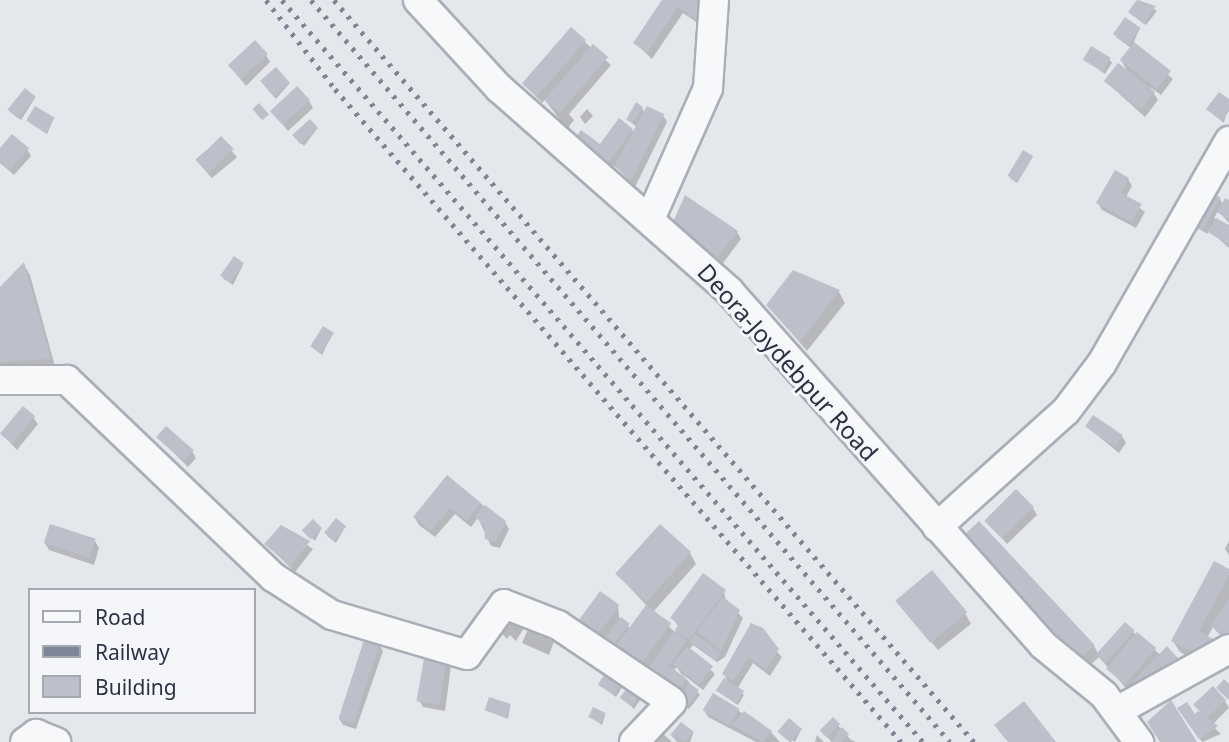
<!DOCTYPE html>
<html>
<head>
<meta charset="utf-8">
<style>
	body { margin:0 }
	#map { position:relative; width:1229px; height:742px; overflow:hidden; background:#e4e7ec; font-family:"Noto Sans",sans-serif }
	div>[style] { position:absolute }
	.shadow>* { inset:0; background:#0003; transform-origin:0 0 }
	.building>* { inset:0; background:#bbc0ca; transform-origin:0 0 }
	.roads { filter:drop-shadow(2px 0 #a9aeb7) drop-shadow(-2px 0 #a9aeb7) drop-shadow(0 2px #a9aeb7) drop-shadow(0 -2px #a9aeb7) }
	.minor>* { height:28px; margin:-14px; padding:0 14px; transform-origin:14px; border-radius:14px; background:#f7f8fa }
	.rail>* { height:5px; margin-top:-2.5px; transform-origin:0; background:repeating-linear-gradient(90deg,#7d8696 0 3.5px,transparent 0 10.5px) }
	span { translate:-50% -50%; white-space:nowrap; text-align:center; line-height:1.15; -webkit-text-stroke:6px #f4f6f9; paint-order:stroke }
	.street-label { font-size:24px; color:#2b3445 }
	.legend { position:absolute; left:28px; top:588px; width:228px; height:126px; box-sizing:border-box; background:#f4f6f9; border:2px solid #a4a8b1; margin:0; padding:9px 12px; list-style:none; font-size:21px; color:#2b3445 }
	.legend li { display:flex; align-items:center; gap:14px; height:35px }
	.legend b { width:35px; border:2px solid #a4a8b1 }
</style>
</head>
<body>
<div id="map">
	<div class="shadow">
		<i style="clip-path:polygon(664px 0,710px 23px,702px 26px,683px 13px,652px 59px,635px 43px)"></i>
		<i style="clip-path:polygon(1139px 0,1157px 11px,1146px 25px,1130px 12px)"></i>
		<i style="clip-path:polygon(571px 30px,611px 65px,569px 114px,574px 120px,567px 129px,545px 100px,542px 103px,524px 84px)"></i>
		<i style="clip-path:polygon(1139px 30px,1133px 44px,1173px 79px,1161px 95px,1150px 87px,1158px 100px,1145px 117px,1105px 81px,1129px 74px,1121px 60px,1131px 48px,1116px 37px)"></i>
		<i style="clip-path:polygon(266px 55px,270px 62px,246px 86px,230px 66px)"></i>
		<i style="clip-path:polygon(1085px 60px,1110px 60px,1112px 63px,1105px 74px)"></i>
		<i style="clip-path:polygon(289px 84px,276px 99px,264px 85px)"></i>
		<i style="clip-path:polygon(35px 98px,21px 120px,11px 112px)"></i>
		<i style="clip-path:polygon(309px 101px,313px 108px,288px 131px,273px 112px)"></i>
		<i style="clip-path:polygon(1229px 102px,1224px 123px,1208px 110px)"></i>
		<i style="clip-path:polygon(642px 108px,645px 113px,663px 115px,667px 122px,635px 187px,615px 165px,609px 173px,600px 147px,632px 130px,634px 133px,637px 127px,628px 120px)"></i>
		<i style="clip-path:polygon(587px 109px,593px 116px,585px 124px,580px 117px)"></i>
		<i style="clip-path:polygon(53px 120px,47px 134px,30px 123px)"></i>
		<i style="clip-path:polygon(317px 129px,304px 146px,296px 138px)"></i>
		<i style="left:221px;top:138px;width:25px;height:33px;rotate:50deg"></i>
		<i style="clip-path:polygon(27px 149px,31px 156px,14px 175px,0 163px,0 151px)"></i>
		<i style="clip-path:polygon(1031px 157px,1017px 183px,1010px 178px)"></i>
		<i style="clip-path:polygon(1128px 179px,1132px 186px,1126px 197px,1145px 212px,1136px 228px,1102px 210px,1098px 203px)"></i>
		<i style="clip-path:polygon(1220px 199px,1223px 205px,1229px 202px,1229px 223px,1218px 211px,1214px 218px,1229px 227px,1229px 248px,1209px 230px,1207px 234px,1197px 227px)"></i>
		<i style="clip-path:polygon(675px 222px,737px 232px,741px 239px,723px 263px)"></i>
		<i style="clip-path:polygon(24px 265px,30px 275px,56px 370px,0 372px,0 289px)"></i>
		<i style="clip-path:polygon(243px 265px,233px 285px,224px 279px,222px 276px)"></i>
		<i style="clip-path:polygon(793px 273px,839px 292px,845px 303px,807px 351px,768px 305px)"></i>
		<i style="clip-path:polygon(332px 334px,322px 355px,314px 349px,312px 346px)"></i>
		<i style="clip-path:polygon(33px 417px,38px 424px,17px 450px,2px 434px)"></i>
		<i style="clip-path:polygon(1087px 427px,1122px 436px,1126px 443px,1119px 453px)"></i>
		<i style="clip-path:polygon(159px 438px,192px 451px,196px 458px,188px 467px)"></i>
		<i style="clip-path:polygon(447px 478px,505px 522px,509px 529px,500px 548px,491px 546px,478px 518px,471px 527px,455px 514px,435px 537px,419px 525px,415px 518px)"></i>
		<i style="clip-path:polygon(1033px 508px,1037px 515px,1007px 544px,987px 521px)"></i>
		<i style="clip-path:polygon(281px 527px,313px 549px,295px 572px,266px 544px)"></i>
		<i style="clip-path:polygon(345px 527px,336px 543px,327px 536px)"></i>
		<i style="clip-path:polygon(321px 529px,315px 541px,305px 531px)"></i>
		<i style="clip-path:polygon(95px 541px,99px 548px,94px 565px,49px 550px,45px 543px)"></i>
		<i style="clip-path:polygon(1229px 541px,1229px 555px,1225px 549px)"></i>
		<i style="clip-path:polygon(970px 549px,1094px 646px,1099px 655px,1133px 632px,1197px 685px,1145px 710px,1099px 657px,1084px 671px)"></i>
		<i style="clip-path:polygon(evenodd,690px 553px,696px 564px,653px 612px,675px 632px,679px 627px,672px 618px,724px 591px,726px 601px,743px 618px,725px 657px,717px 662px,693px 645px,689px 650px,715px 674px,703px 690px,681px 673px,700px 695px,689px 709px,582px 633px,601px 594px,618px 606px,619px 617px,631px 629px,647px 606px,617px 574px,690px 553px,677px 667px,684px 679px,673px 671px,677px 667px)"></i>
		<i style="clip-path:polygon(1229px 571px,1229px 645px,1213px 627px,1207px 638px,1229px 657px,1220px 674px,1180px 652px,1173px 641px)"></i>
		<i style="clip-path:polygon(898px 603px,965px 613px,971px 624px,938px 650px)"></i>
		<i style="clip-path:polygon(504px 620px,524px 628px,516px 641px,510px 635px,507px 639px,501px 632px,494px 634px)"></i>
		<i style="clip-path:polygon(752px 625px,782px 657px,770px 676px,753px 663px,737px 689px,744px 695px,738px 705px,718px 691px,729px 684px,724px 674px)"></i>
		<i style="clip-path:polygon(529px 627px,541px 637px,543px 633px,549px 640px,555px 639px,549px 655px,522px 643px)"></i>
		<i style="clip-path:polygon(379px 644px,383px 651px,356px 729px,343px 725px,339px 718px)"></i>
		<i style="clip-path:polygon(447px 659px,451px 666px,445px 711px,423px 707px,419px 700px)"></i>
		<i style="clip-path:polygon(626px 681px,616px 697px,600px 685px)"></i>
		<i style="clip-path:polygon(645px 693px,634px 709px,622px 698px)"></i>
		<i style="clip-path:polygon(714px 695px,771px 732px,780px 742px,756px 742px,708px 717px,704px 710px)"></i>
		<i style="clip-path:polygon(1225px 701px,1229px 708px,1212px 725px,1221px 734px,1202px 742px,1184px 715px,1195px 717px,1200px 712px,1196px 705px)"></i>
		<i style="clip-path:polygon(510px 706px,508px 719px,486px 710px)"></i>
		<i style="clip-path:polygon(605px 715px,602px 725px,590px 717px)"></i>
		<i style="clip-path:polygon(833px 720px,851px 740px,856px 742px,832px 742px,824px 734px)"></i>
		<i style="clip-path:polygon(659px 730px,672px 742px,648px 742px)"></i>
		<i style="clip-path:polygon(801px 730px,795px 742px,780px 732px)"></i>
		<i style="clip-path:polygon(693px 734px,690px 742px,677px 742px,672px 736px)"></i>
		<i style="clip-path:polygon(817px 735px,824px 742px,815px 742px)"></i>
	</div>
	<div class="building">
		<i style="clip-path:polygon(662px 0,703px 0,707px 16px,697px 20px,678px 7px,647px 53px,633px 43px)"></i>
		<i style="clip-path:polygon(1137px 0,1156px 6px,1144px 24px,1128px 12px)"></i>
		<i style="left:1125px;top:17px;width:19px;height:21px;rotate:35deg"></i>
		<i style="left:571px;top:27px;width:20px;height:75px;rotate:41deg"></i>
		<i style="left:255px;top:40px;width:19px;height:37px;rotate:47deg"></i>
		<i style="left:1134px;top:42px;width:47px;height:23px;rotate:38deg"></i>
		<i style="left:593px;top:44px;width:20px;height:74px;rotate:41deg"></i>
		<i style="left:1091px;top:46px;width:23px;height:16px;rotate:31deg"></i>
		<i style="left:1118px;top:63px;width:47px;height:23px;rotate:38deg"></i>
		<i style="left:276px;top:67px;width:21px;height:21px;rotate:49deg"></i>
		<i style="left:297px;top:86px;width:19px;height:37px;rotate:47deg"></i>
		<i style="left:25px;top:88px;width:14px;height:28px;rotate:39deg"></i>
		<i style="clip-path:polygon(1219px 92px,1229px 99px,1229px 111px,1222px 121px,1206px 109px)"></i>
		<i style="clip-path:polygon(636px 102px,643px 107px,633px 123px,626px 120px)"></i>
		<i style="left:259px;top:103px;width:15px;height:9px;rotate:48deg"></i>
		<i style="left:35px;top:106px;width:23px;height:17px;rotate:31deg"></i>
		<i style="clip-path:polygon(647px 106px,664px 114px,631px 181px,614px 166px)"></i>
		<i style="clip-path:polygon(619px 118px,633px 129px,605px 167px,572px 143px,581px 130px,600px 144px)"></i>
		<i style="left:310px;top:119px;width:12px;height:24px;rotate:48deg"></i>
		<i style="clip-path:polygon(12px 134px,29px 148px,10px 170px,0 161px,0 148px)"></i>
		<i style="left:221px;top:136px;width:18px;height:35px;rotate:45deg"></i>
		<i style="left:1023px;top:150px;width:12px;height:30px;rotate:31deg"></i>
		<i style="clip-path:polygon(1115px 170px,1129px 178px,1121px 193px,1142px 204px,1131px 222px,1096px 203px)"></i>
		<i style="left:1212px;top:193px;width:10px;height:38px;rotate:29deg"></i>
		<i style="clip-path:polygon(685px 195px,738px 231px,718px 257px,673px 222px)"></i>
		<i style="clip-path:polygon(1225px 198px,1229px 200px,1229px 220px,1217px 212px)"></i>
		<i style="clip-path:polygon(1216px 218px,1229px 225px,1229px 245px,1208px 232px)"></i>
		<i style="left:234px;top:256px;width:12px;height:24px;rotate:35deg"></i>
		<i style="clip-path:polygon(24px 262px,51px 359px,0 362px,0 287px)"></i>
		<i style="clip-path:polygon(793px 270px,840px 290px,800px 342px,766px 305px)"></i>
		<i style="left:323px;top:326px;width:13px;height:24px;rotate:32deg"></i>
		<i style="left:23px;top:406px;width:16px;height:36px;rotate:40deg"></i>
		<i style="left:1093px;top:415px;width:36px;height:14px;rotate:34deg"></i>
		<i style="left:166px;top:426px;width:37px;height:15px;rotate:41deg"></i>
		<i style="clip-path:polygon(447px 475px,481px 503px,467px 521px,450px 508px,431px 531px,413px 517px)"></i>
		<i style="left:1016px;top:489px;width:25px;height:45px;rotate:45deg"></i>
		<i style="clip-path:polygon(485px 505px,506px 521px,496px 542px,485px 539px,484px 526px,475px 516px)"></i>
		<i style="left:336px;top:518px;width:13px;height:19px;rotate:39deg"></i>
		<i style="left:313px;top:519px;width:13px;height:16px;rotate:45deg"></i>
		<i style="left:979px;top:521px;width:170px;height:23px;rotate:47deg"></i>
		<i style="left:50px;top:524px;width:48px;height:20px;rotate:18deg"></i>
		<i style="left:660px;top:524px;width:42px;height:67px;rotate:42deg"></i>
		<i style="clip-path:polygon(281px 525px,310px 541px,291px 566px,264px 544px)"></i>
		<i style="clip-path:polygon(1214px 561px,1229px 569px,1229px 575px,1199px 631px,1224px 645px,1214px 664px,1171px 641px)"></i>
		<i style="left:932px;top:570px;width:55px;height:48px;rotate:50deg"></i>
		<i style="clip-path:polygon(703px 573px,726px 590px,689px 640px,675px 630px,679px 624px,670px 618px)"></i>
		<i style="left:600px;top:591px;width:24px;height:42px;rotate:36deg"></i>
		<i style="clip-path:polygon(723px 597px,740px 610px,721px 651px,697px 631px)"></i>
		<i style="clip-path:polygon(1229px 599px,1229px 643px,1211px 626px)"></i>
		<i style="left:646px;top:605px;width:31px;height:56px;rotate:36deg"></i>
		<i style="left:621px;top:617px;width:11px;height:33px;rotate:38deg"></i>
		<i style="left:1125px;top:622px;width:13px;height:44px;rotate:42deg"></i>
		<i style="clip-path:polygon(751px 623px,763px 628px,779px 649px,766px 670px,748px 657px,734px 681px,722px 674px)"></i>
		<i style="left:674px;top:631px;width:16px;height:46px;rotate:35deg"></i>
		<i style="left:1137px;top:632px;width:25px;height:48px;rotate:40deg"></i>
		<i style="left:695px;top:634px;width:32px;height:9px;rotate:36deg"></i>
		<i style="left:365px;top:637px;width:16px;height:86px;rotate:18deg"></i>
		<i style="left:687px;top:646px;width:33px;height:23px;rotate:38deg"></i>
		<i style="clip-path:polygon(1167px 646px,1195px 677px,1139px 704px,1127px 688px)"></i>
		<i style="left:425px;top:653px;width:23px;height:49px;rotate:10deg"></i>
		<i style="left:670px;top:666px;width:21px;height:22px;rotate:39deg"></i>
		<i style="left:609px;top:667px;width:19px;height:21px;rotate:32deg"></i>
		<i style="left:724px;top:678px;width:24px;height:15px;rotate:33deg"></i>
		<i style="clip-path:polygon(1224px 679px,1229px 684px,1229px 700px,1216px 688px)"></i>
		<i style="left:633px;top:680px;width:15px;height:22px;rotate:37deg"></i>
		<i style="left:689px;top:683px;width:12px;height:21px;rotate:35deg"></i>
		<i style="left:1213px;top:686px;width:19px;height:27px;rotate:47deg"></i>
		<i style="left:713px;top:693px;width:31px;height:20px;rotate:31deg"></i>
		<i style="left:489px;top:697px;width:23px;height:14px;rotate:18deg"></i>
		<i style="clip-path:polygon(1171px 700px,1197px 742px,1160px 742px,1147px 722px)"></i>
		<i style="clip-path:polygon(1024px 701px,1056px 742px,1008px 742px,994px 725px)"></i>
		<i style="clip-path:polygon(1187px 702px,1195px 714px,1198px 711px,1218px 726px,1199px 739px,1177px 708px)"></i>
		<i style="left:593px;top:707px;width:14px;height:11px;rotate:25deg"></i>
		<i style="clip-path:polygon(744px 711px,772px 731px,763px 742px,732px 725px)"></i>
		<i style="left:833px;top:717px;width:10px;height:19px;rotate:45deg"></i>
		<i style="left:789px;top:718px;width:17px;height:18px;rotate:40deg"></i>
		<i style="clip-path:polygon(681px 722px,694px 732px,686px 742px,670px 735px)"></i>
		<i style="clip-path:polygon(842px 727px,849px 734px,842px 742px,830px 742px)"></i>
	</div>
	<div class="roads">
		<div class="minor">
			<i style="left:418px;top:0;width:120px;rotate:47.4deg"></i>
			<i style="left:499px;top:88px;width:307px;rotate:41.4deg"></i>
			<i style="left:729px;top:291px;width:473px;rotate:48.4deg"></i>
			<i style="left:1043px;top:645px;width:79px;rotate:39.3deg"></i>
			<i style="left:1104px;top:695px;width:59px;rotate:53.3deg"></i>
			<i style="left:650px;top:219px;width:143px;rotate:-66.1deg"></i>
			<i style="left:708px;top:88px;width:88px;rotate:-86.1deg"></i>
			<i style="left:0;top:380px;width:67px"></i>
			<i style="left:67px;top:380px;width:285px;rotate:43.7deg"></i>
			<i style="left:273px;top:577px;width:70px;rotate:32.8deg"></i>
			<i style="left:332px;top:615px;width:141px;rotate:16.5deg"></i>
			<i style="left:467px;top:655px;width:63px;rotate:-54deg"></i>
			<i style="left:504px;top:604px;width:58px;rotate:21.3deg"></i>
			<i style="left:558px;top:625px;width:136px;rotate:33.9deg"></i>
			<i style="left:937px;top:527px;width:173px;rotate:-42deg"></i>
			<i style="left:1066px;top:411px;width:60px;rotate:-53.1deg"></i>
			<i style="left:1102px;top:363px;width:256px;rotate:-60.2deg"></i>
			<i style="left:1117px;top:711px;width:128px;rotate:-29deg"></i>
			<i style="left:25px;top:742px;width:14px;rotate:-36deg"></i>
			<i style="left:36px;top:734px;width:22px;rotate:22deg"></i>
			<i style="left:634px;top:742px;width:55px;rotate:-46.5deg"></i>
		</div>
	</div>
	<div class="rail">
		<i style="left:266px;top:0;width:113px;rotate:52.2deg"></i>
		<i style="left:335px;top:89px;width:864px;rotate:49.08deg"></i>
		<i style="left:282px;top:0;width:981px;rotate:49.18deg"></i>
		<i style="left:311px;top:0;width:979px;rotate:49.27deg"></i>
		<i style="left:334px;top:0;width:980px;rotate:49.22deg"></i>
	</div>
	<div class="street-label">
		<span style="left:788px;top:362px;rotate:48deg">Deora-Joydebpur Road</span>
	</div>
	<ul class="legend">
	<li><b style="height:9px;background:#f7f8fa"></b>Road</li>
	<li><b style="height:9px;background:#7d8696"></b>Railway</li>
	<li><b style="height:19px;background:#bbc0ca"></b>Building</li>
	</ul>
</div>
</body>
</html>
